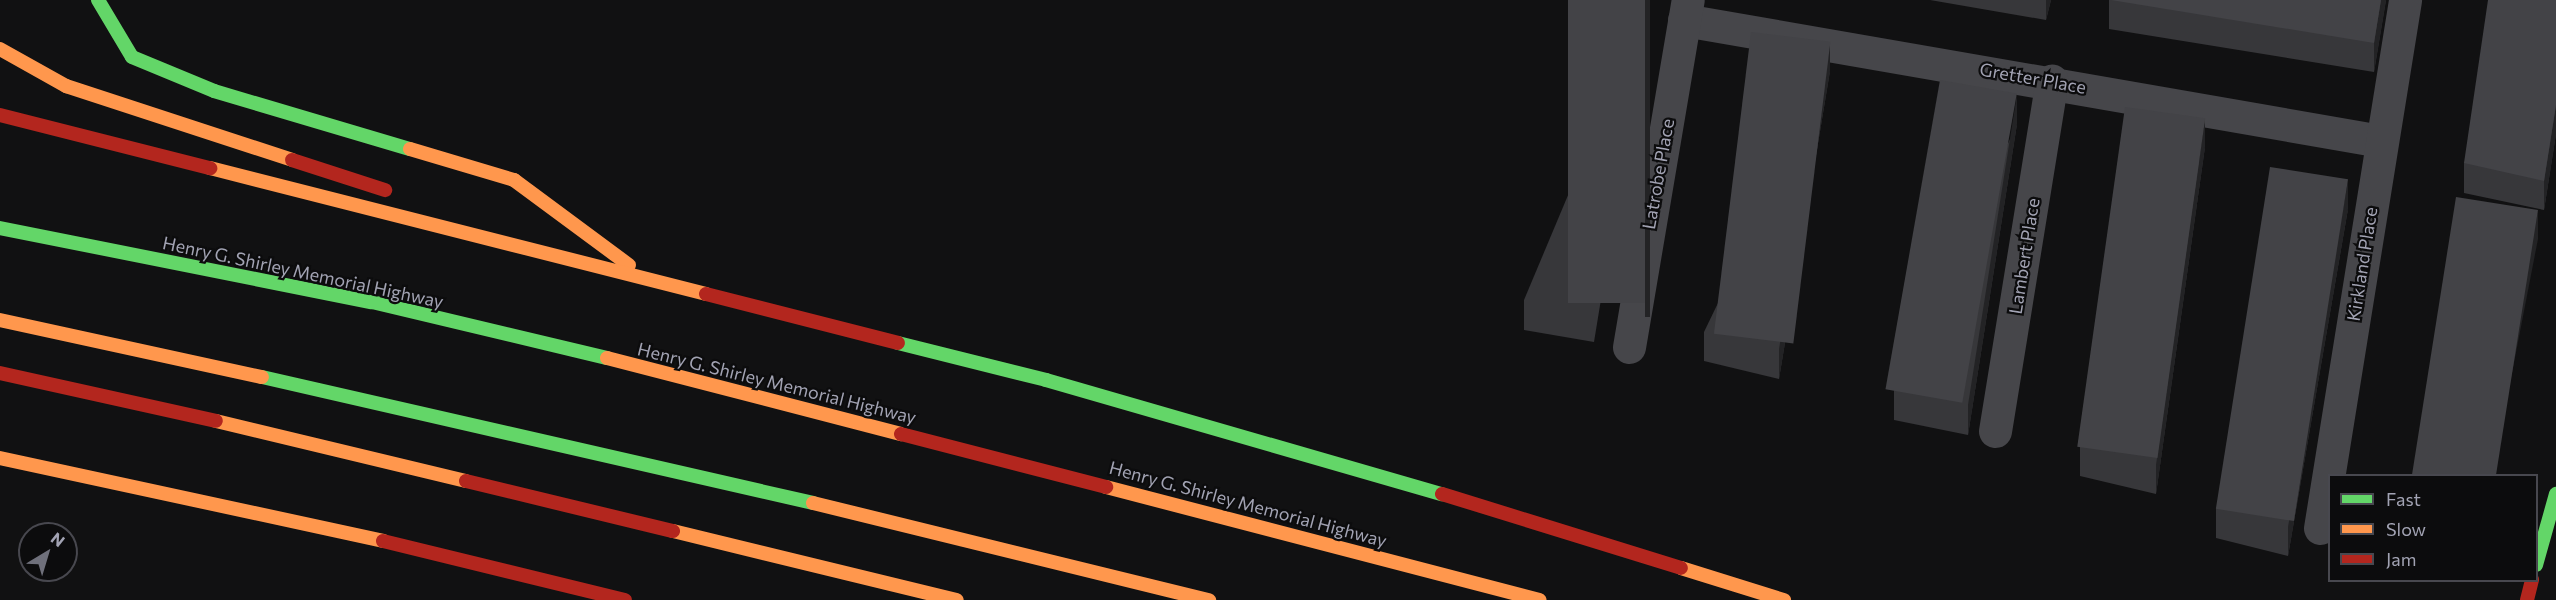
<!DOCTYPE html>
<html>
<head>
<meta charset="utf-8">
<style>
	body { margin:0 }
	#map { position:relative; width:2556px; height:600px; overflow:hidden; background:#111112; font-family:Commissioner,sans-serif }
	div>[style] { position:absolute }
	.street>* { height:33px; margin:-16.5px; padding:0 16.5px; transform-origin:16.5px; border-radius:16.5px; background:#46464a }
	.fast>* { height:14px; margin:-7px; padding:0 7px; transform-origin:7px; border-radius:7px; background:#63d668 }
	.slow>* { height:14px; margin:-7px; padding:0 7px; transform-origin:7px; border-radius:7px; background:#ff974d }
	.jam>* { height:14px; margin:-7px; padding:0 7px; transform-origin:7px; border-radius:7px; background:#b3261e }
	.wall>* { inset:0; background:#37373a }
	.shaded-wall>* { inset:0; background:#232325; transform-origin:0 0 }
	.building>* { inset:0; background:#434347; transform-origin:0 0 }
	span { translate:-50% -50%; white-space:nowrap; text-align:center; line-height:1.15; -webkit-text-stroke:4.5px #0c0c0d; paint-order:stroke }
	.street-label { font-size:18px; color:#a2a3b3 }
	.legend { position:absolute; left:2328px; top:474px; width:210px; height:108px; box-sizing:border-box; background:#0c0c0d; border:2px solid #48484f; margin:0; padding:8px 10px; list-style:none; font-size:18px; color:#a2a3b3 }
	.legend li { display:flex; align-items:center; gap:12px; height:30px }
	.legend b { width:30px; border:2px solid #48484f }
	.north { position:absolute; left:18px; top:522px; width:60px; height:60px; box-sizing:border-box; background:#0c0c0d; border:2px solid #48484f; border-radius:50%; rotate:38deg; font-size:16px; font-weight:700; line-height:24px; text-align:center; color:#a2a3b3 }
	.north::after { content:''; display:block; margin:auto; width:21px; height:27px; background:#6f707b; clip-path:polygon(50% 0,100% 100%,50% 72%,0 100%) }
</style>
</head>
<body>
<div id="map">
	<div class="street">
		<i style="left:1684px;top:20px;width:707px;rotate:9.85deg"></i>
		<i style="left:1629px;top:347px;width:352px;rotate:-80.4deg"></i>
		<i style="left:1995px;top:431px;width:355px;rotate:-80.8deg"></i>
		<i style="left:2320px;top:528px;width:535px;rotate:-80.85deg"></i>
	</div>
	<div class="fast">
		<i style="left:98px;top:0;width:66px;rotate:59.2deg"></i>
		<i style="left:132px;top:57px;width:89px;rotate:22.5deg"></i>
		<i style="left:214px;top:91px;width:204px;rotate:16.5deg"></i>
		<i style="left:0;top:228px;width:379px;rotate:11.3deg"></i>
		<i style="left:372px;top:302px;width:242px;rotate:13.4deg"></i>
		<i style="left:898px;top:343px;width:153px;rotate:14deg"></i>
		<i style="left:1046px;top:380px;width:412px;rotate:16.1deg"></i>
		<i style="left:262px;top:377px;width:565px;rotate:12.88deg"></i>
		<i style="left:2536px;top:565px;width:74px;rotate:-74.3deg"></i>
	</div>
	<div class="slow">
		<i style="left:0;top:49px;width:76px;rotate:29.3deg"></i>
		<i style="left:66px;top:86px;width:238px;rotate:18.1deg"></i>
		<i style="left:410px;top:149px;width:109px;rotate:16.6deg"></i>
		<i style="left:514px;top:180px;width:143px;rotate:36.5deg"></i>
		<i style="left:210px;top:168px;width:512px;rotate:14.25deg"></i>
		<i style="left:0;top:320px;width:268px;rotate:12.3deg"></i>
		<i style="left:607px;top:358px;width:304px;rotate:14.5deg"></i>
		<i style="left:216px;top:421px;width:257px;rotate:13.5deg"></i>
		<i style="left:0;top:458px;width:392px;rotate:12.2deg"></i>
		<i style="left:1106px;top:487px;width:448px;rotate:14.6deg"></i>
		<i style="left:813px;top:503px;width:408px;rotate:13.8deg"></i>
		<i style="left:673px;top:531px;width:292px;rotate:13.7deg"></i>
		<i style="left:1681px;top:568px;width:108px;rotate:17.3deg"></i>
	</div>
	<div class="jam">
		<i style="left:0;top:115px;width:217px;rotate:14.2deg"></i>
		<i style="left:292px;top:160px;width:98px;rotate:17.9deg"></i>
		<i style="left:706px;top:294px;width:198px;rotate:14.3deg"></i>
		<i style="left:0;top:373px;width:221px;rotate:12.5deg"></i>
		<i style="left:901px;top:434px;width:212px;rotate:14.5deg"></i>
		<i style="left:466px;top:481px;width:213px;rotate:13.6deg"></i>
		<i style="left:1442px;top:494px;width:250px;rotate:17.2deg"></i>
		<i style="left:383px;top:541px;width:249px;rotate:13.7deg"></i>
		<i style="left:2527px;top:600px;width:21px;rotate:-76deg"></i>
	</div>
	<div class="wall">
		<i style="clip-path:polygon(1650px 0,1594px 342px,1524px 330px,1524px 300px)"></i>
		<i style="clip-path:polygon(1930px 0,2051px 0,2046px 20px)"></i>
		<i style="clip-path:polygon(2109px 0,2386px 0,2374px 72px,2109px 29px)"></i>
		<i style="clip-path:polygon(2556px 0,2556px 134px,2544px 210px,2464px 193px,2464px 163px)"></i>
		<i style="clip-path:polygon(1830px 71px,1779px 379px,1704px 361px,1704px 332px)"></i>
		<i style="clip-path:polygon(2017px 124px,1968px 435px,1894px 420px,1894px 391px)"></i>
		<i style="clip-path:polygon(2205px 147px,2156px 494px,2080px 476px,2080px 447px)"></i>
		<i style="clip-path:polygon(2348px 209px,2288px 556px,2216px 538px,2216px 509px)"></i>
	</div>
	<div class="shaded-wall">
		<i style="left:1645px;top:0;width:5px;height:317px"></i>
		<i style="clip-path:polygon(2046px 0,2051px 0,2046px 20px)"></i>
		<i style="clip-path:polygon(2381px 0,2386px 0,2374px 72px,2374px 43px)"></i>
		<i style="clip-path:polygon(1830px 42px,1830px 71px,1779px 379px,1779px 349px)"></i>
		<i style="clip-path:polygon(2017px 94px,2017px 124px,1968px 435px,1968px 405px)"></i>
		<i style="clip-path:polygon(2556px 105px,2556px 134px,2544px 210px,2544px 181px)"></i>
		<i style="clip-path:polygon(2205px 118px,2205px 147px,2156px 494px,2156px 465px)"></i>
		<i style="clip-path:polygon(2348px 180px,2348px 209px,2288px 556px,2288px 527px)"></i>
		<i style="clip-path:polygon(2538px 210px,2538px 239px,2492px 476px,2487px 476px)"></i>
	</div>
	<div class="building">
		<i style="left:1568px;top:0;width:77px;height:303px"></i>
		<i style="clip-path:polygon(2111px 0,2381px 0,2374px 43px)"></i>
		<i style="clip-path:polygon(2488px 0,2556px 0,2556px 105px,2544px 181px,2464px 163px)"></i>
		<i style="left:1751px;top:32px;width:80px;height:304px;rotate:7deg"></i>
		<i style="left:1940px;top:80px;width:78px;height:314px;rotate:10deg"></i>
		<i style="left:2125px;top:107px;width:81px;height:343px;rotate:8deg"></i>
		<i style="left:2270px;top:167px;width:79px;height:346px;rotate:9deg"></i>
		<i style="left:2456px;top:197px;width:83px;height:284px;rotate:9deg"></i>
	</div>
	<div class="street-label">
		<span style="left:2033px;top:78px;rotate:10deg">Gretter Place</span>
		<span style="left:1658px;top:174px;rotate:-80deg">Latrobe Place</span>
		<span style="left:2024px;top:256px;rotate:-81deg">Lambert Place</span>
		<span style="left:2362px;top:264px;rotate:-81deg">Kirkland Place</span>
		<span style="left:303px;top:272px;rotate:12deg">Henry G. Shirley Memorial Highway</span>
		<span style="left:777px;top:383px;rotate:14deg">Henry G. Shirley Memorial Highway</span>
		<span style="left:1248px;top:504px;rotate:15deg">Henry G. Shirley Memorial Highway</span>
	</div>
	<ul class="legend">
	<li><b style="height:8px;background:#63d668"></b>Fast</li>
	<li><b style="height:8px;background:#ff974d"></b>Slow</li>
	<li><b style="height:8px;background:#b3261e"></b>Jam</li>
	</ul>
	<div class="north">N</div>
</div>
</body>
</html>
